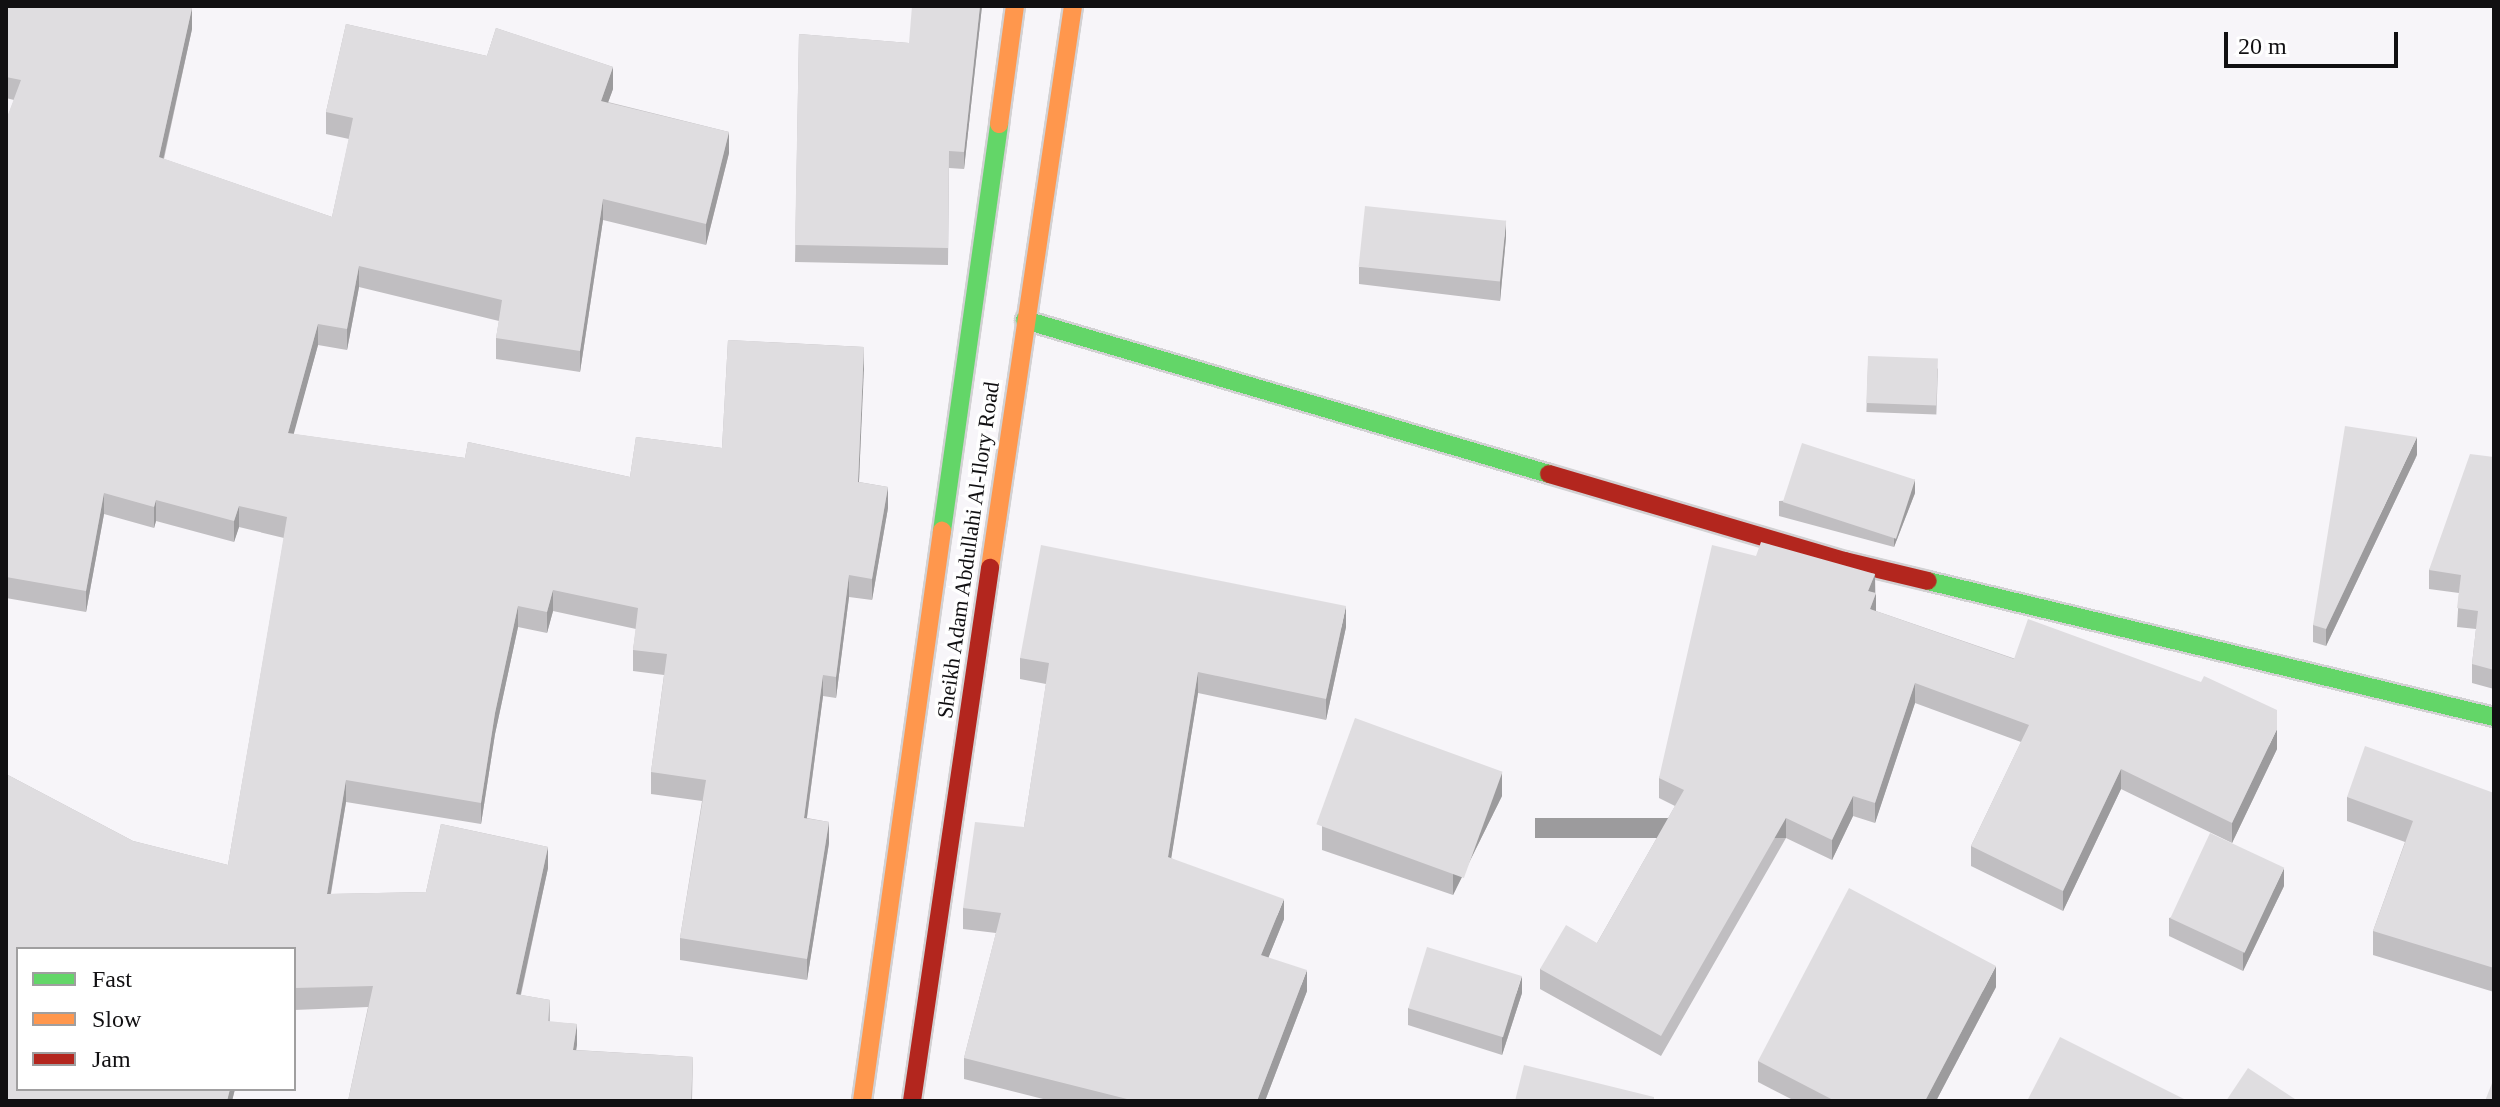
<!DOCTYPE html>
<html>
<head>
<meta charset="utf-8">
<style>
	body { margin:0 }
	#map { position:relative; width:2500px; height:1107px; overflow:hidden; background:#f7f5f9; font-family:"Times New Roman",serif }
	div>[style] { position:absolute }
	.roads { filter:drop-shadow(2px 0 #d2d1d3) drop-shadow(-2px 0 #d2d1d3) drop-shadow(0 2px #d2d1d3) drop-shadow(0 -2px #d2d1d3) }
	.fast>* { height:18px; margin:-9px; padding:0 9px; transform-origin:9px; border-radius:9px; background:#63d668 }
	.slow>* { height:18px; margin:-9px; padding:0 9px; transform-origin:9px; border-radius:9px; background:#ff974d }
	.jam>* { height:18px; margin:-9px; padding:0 9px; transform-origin:9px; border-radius:9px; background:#b3261e }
	.wall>* { inset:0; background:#c0bec1; transform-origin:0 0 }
	.shaded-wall>* { inset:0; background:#9c9b9d; transform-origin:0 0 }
	.building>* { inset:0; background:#dfdde0; transform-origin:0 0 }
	span { translate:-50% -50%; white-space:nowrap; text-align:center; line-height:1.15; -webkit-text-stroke:7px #fff; paint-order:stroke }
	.street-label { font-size:22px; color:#111012 }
	.frame { position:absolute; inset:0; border:8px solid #111012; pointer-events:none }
	.legend { position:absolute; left:16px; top:947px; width:280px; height:144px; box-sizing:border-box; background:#fff; border:2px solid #a09fa0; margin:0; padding:10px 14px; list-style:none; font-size:24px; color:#111012 }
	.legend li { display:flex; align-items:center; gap:16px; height:40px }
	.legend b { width:40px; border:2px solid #a09fa0 }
	.scale { position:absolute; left:2224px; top:32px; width:174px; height:36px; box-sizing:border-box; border:4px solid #111012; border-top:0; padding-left:10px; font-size:24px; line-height:28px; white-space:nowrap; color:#111012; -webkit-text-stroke:6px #fff; paint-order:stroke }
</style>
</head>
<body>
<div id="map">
	<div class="roads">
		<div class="fast">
			<i style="left:1025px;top:320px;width:546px;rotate:16.38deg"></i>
			<i style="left:942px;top:531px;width:411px;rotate:-82deg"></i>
			<i style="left:1928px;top:581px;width:582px;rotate:13.51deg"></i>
		</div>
		<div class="slow">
			<i style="left:999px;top:124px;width:119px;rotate:-82.3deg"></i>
			<i style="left:990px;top:568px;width:568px;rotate:-81.6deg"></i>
			<i style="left:862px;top:1101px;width:576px;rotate:-82.01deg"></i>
		</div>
		<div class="jam">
			<i style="left:1549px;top:474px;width:309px;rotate:16.4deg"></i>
			<i style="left:1845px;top:561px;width:85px;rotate:13.5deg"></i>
			<i style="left:912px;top:1101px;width:539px;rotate:-81.67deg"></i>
		</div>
	</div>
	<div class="wall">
		<i style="clip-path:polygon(6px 6px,182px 6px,192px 8px,192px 29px,164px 159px,332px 217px,349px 139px,326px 134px,326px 112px,346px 24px,487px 56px,496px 28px,613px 67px,613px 89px,608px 102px,729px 132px,729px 153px,706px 245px,603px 220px,580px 372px,496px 359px,496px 338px,499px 321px,359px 287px,347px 350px,318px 345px,293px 434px,465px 458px,468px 442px,630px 477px,636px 437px,722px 448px,728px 340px,864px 347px,859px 482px,888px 487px,888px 508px,872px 600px,849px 597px,836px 698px,823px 696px,807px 818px,829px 822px,829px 843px,807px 980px,680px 960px,680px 938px,702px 801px,651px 794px,651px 772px,664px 675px,633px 671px,633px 650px,636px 629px,553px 611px,547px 633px,518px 627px,495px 734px,481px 824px,346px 802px,331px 894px,426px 892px,441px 824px,548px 847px,548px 868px,521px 995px,550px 1000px,550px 1022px,577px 1024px,576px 1050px,693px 1057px,692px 1101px,348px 1101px,368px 1007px,294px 1010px,294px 949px,18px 949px,18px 1089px,235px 1089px,232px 1101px,6px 1101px,6px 774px,133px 841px,228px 865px,284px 538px,239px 527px,234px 542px,156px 521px,154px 528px,104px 514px,86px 612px,6px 598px,6px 121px,14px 100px,6px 98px)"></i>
		<i style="clip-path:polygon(982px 6px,964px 169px,949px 168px,948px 265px,795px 262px,799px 34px,909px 43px)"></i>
		<i style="clip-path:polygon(1506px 237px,1500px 301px,1359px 284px,1359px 267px)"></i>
		<i style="left:1868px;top:366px;width:70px;height:46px;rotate:2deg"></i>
		<i style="clip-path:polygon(2417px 455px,2326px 646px,2313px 642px,2313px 625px)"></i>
		<i style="clip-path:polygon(2494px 457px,2494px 689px,2472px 683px,2472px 664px,2476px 629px,2457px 627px,2459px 593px,2429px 589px,2429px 570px)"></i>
		<i style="clip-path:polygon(1915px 493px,1894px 547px,1779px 516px,1779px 501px)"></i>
		<i style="clip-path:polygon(1756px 556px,1875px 574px,1876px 611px,2277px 749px,2232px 843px,2121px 789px,2063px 911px,1971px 866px,1971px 846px,2021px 742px,1915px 703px,1875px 823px,1853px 816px,1832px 860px,1786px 838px,1661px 1056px,1540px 989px,1540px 969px,1597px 943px,1675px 806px,1659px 798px,1659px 778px)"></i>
		<i style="clip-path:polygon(1346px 627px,1326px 720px,1198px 693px,1171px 858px,1284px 919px,1268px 958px,1307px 991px,1265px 1101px,1051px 1101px,964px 1079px,964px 1058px,996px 933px,963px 929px,963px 908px,1024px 827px,1046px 684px,1020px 679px,1020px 658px)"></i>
		<i style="clip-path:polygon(2494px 793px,2494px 992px,2373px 955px,2373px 931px,2405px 842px,2347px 821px,2347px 797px)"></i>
		<i style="clip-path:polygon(1502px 796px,1453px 895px,1322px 850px,1322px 826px)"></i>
		<i style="clip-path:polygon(2284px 886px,2243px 971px,2169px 936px,2169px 918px)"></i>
		<i style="clip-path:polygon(1996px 987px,1936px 1101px,1795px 1101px,1758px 1082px,1758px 1061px)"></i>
		<i style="clip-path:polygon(1522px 993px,1502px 1055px,1408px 1025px,1408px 1008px)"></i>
	</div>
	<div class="shaded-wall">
		<i style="clip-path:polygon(980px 6px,982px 6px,964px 169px,964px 152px)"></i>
		<i style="clip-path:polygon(192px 8px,192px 29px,159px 178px,159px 157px)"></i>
		<i style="clip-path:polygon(613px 67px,613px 89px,601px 122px,601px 101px)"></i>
		<i style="clip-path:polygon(729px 132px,729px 153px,706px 245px,706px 224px)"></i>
		<i style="clip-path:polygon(603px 199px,603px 220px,580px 372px,580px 351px)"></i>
		<i style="clip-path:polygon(1506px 220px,1506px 237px,1500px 301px,1500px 283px)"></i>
		<i style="clip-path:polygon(359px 266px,359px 287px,347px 350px,347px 329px)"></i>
		<i style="clip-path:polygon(318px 324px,318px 345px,288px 455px,288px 433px)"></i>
		<i style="clip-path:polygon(864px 347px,864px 368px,858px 503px,858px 482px)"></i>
		<i style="clip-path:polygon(2417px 437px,2417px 455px,2326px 646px,2326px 629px)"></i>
		<i style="clip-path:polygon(1915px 479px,1915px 493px,1894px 547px,1894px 533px)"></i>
		<i style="clip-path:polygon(888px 487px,888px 508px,872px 600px,872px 579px)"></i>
		<i style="clip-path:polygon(104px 493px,104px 514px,86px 612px,86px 591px)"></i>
		<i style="clip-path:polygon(156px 500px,156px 521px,154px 528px,154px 507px)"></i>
		<i style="clip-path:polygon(239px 506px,239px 527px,234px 542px,234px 521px)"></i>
		<i style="clip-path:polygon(1875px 574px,1875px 594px,1868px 591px)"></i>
		<i style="clip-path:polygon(849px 575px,849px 597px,836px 698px,836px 677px)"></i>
		<i style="clip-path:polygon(553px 590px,553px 611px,547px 633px,547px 612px)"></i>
		<i style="clip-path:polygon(1876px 593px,1876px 613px,1870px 609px)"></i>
		<i style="clip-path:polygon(518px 606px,518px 627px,495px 734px,481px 824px,481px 803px,495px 713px)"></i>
		<i style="clip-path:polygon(1346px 606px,1346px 627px,1326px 720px,1326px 699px)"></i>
		<i style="clip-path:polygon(1198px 672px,1198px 693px,1168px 878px,1168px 857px)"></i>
		<i style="clip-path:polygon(823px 675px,823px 696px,804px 839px,804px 818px)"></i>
		<i style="clip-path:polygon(1915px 683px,1915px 703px,1875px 823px,1875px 803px)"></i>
		<i style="clip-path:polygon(2277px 729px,2277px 749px,2232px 843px,2232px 823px)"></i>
		<i style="clip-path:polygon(2121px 769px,2121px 789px,2063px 911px,2063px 891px)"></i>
		<i style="clip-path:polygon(1502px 772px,1502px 796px,1453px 895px,1453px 872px)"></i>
		<i style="clip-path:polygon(346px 780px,346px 802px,327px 915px,327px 894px)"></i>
		<i style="clip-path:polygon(1853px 796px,1853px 816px,1832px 860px,1832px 840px)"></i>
		<i style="left:1786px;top:818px;width:20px;height:251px;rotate:90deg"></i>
		<i style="clip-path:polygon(829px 822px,829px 843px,807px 980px,807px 959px)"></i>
		<i style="clip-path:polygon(548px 847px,548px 868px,516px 1015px,516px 994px)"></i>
		<i style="clip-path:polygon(2284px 868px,2284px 886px,2243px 971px,2243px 954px)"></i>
		<i style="clip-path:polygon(1284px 899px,1284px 919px,1261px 976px,1261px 955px)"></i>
		<i style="clip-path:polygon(1996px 966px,1996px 987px,1936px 1101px,1925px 1101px)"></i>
		<i style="clip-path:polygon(1307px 970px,1307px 991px,1265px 1101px,1257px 1101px)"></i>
		<i style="clip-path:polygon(1522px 976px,1522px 993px,1502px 1055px,1502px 1038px)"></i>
		<i style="clip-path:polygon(577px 1024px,577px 1045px,573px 1071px,573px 1050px)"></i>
		<i style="clip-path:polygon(230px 1089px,235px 1089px,232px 1101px,227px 1101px)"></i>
	</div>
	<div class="building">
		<i style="clip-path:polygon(6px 6px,182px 6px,192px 8px,159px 157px,332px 217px,353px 118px,326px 112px,346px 24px,487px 56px,496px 28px,613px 67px,601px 101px,729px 132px,706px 224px,603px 199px,580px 351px,496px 338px,502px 300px,359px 266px,347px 329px,318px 324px,288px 433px,465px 458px,468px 442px,630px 477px,636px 437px,722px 448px,728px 340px,864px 347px,858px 482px,888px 487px,872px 579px,849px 575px,836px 677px,823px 675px,804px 818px,829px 822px,807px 959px,680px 938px,706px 780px,651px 772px,667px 654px,633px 650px,638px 608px,553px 590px,547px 612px,518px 606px,495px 713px,481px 803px,346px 780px,327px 894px,426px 892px,441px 824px,548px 847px,516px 994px,550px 1000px,548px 1021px,577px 1024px,573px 1050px,693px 1057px,691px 1101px,348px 1101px,373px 986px,294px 988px,294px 949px,18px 949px,18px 1089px,230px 1089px,227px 1101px,6px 1101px,6px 774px,133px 841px,228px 865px,287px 517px,239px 506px,234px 521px,156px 500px,154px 507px,104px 493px,86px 591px,6px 577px,6px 120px,21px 80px,6px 77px)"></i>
		<i style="clip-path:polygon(912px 6px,980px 6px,964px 152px,949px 151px,948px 248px,795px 245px,799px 34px,909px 43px)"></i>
		<i style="left:1365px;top:206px;width:142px;height:61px;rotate:6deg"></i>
		<i style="left:1868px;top:356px;width:70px;height:47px;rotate:2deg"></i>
		<i style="clip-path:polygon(2345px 426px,2417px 437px,2326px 629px,2313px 625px)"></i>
		<i style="left:1802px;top:443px;width:119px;height:62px;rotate:18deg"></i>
		<i style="clip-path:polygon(2470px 454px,2494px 457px,2494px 670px,2472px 664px,2478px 611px,2457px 608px,2461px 575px,2429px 570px)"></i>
		<i style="clip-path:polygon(1761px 542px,1875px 574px,1868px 591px,1876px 593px,1870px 609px,2014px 659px,2028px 619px,2201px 682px,2204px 676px,2277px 710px,2277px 729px,2232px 823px,2121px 769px,2063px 891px,1971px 846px,2029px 725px,1915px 683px,1875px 803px,1853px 796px,1832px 840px,1786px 818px,1661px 1036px,1540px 969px,1566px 925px,1597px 943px,1684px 790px,1659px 778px,1712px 545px,1756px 556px)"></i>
		<i style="clip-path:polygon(1041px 545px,1346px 606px,1326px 699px,1198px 672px,1168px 857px,1284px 899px,1261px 955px,1307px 970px,1257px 1101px,1135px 1101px,964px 1058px,1001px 913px,963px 908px,975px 822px,1024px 827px,1049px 663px,1020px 658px)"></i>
		<i style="left:1355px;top:718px;width:157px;height:113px;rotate:20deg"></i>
		<i style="clip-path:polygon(2365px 746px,2494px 793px,2494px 968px,2373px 931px,2413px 821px,2347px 797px)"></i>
		<i style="left:2210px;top:833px;width:82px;height:94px;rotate:25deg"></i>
		<i style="clip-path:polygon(1849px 888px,1996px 966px,1925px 1101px,1835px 1101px,1758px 1061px)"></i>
		<i style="left:1427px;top:947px;width:99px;height:64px;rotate:17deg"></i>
		<i style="clip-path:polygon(2060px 1037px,2188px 1101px,2027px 1101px)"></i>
		<i style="clip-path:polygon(1524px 1065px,1654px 1097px,1654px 1101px,1515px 1101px)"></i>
		<i style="clip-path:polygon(2248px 1068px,2298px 1101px,2226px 1101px)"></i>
		<i style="clip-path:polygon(2494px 1078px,2494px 1101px,2485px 1101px)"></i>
	</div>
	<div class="street-label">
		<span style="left:968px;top:550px;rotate:-82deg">Sheikh Adam Abdullahi Al-Ilory Road</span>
	</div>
	<div class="frame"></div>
	<ul class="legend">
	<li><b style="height:10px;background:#63d668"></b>Fast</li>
	<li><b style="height:10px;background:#ff974d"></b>Slow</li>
	<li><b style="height:10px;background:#b3261e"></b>Jam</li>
	</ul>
	<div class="scale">20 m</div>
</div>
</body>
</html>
